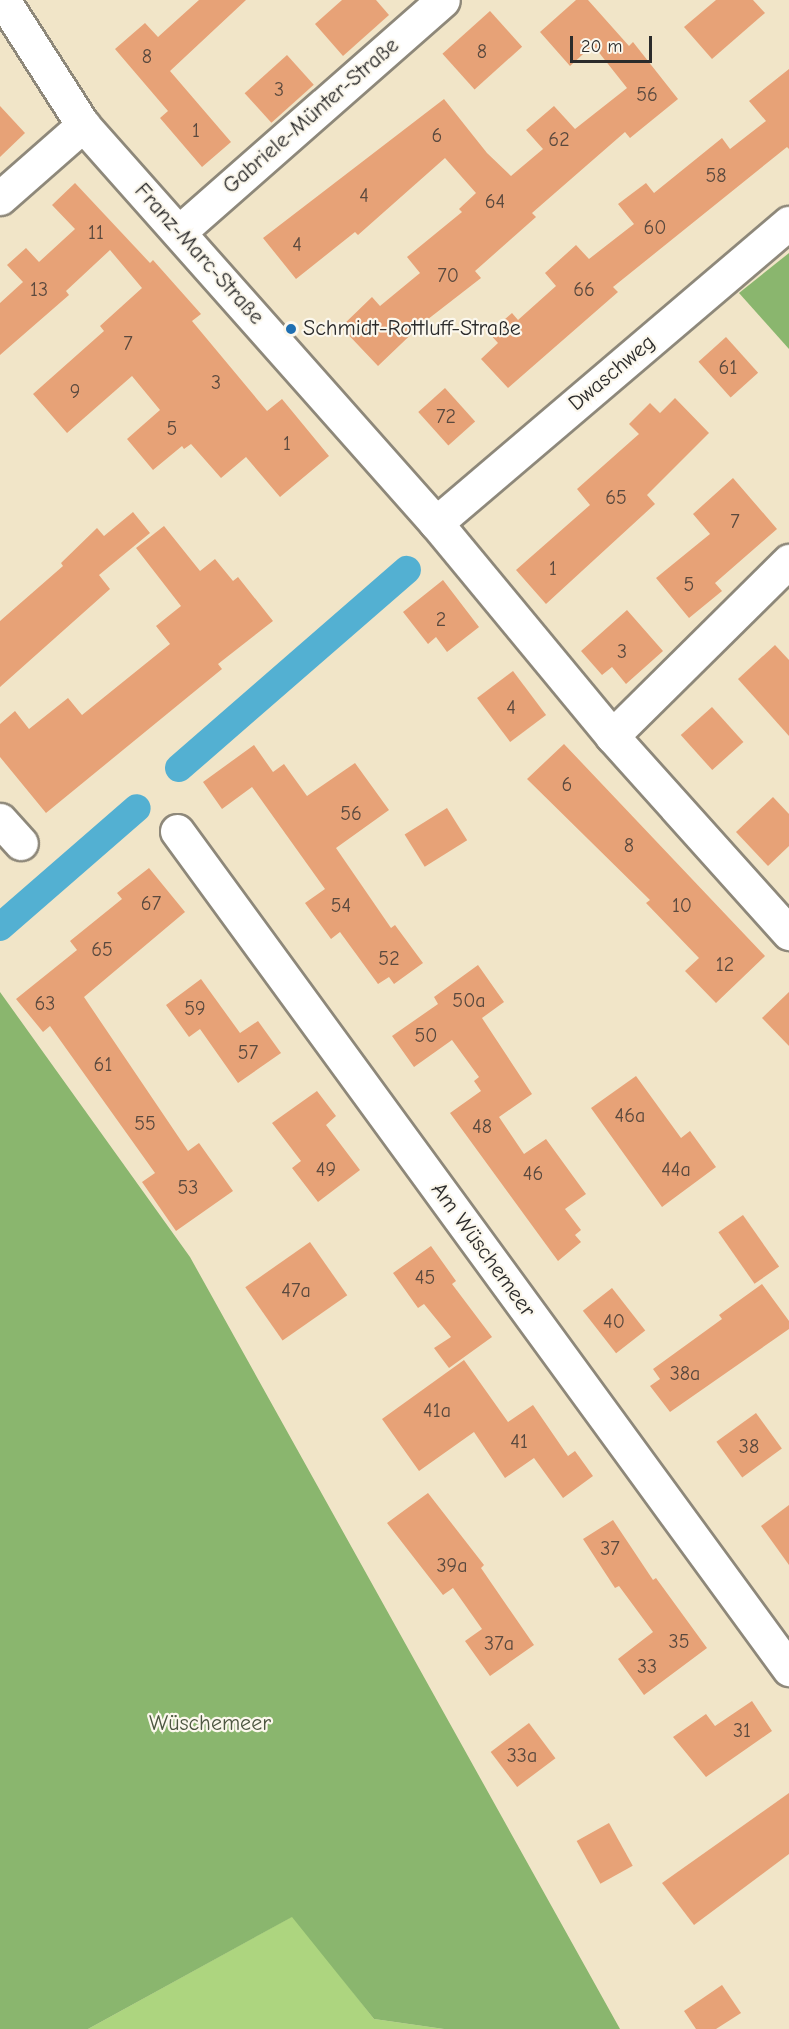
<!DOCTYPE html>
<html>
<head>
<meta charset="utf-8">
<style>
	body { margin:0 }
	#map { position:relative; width:789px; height:2029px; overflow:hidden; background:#f1e5c8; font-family:"Comic Neue",sans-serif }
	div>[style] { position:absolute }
	.green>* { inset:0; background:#add57f }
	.forest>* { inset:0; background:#8ab66e }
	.canal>* { height:28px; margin:-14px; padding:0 14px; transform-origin:14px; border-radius:14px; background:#53b0d2 }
	.building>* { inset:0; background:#e7a277; transform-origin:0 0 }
	.roads { filter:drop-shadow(2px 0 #8e887a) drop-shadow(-2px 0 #8e887a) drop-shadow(0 2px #8e887a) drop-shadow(0 -2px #8e887a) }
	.street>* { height:33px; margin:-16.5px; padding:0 16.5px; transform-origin:16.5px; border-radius:16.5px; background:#fff }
	.dots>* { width:16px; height:16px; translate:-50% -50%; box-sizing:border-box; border:3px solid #fbf7ec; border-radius:50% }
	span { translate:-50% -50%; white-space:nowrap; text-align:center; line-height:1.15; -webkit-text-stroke:4.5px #fbf7ec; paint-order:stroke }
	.number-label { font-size:20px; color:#5a493e }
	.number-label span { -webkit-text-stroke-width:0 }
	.street-label { font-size:22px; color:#2b2b2b }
	.poi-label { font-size:22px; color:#2b2b2b }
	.left { translate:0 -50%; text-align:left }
	.park-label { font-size:22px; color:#4c5640 }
	.scale { position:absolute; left:570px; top:36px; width:82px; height:27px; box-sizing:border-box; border:3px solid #2b2b2b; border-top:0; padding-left:8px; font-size:18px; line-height:21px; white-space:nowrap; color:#2b2b2b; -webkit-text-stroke:4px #fbf7ec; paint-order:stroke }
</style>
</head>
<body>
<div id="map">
	<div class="green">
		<i style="clip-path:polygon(293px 1916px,374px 2019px,444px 2029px,88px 2029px)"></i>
	</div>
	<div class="forest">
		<i style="clip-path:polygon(789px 253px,789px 349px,739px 293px)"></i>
		<i style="clip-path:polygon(0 992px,190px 1257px,620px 2029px,444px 2029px,374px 2019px,292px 1917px,88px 2029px,0 2029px)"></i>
	</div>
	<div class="canal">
		<i style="left:179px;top:768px;width:302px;rotate:-41deg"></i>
		<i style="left:0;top:927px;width:181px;rotate:-41deg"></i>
	</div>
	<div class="building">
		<i style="clip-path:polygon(199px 0,246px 0,170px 71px,231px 142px,202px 167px,160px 118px,168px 111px,115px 49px,145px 23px,158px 37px)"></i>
		<i style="clip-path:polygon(342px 0,376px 0,389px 15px,343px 56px,315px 24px)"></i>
		<i style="clip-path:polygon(576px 0,588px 0,629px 46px,633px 42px,678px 99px,630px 138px,625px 132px,532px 213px,536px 217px,475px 271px,481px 278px,423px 323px,378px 366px,341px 327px,372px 297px,380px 306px,420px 273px,407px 257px,462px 212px,459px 209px,476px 193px,445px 158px,358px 235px,355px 232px,296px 279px,263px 238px,444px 99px,487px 153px,511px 176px,543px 149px,526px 130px,554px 106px,575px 129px,627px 88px,593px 45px,570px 66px,540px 32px)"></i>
		<i style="clip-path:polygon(716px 0,753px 0,765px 13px,712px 59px,684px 27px)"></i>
		<i style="left:490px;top:11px;width:48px;height:64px;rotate:48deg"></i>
		<i style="left:287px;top:55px;width:40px;height:57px;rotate:48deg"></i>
		<i style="clip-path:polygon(789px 69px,789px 149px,787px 147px,613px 287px,618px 292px,508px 388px,481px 359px,498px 343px,489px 333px,512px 313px,518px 320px,556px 286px,545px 273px,576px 245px,589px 259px,634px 224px,618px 204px,646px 183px,654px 193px,722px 138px,730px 149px,766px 121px,749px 101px)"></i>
		<i style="clip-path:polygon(0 106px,25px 133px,0 157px)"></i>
		<i style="clip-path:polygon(75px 183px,150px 263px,153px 260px,201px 314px,192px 321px,267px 411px,282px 399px,329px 456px,280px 497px,246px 457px,221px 478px,191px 444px,184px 449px,182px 446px,153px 470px,127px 439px,160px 410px,132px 376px,67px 433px,33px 394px,104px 331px,100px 326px,142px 288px,110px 250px,66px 291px,69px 295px,0 355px,0 303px,23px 282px,7px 265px,26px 248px,39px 262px,75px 229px,52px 205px)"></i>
		<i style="left:726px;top:337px;width:48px;height:37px;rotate:48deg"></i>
		<i style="left:445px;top:388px;width:45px;height:36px;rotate:48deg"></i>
		<i style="clip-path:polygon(675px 398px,709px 433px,647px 495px,655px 504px,546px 604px,516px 570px,590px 505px,577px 489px,639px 434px,629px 424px,650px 403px,660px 413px)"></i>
		<i style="clip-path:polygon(733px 478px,777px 529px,715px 583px,722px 591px,689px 618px,656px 578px,710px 534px,693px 514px)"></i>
		<i style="clip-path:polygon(133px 512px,150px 533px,99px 575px,110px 589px,0 687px,0 621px,63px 566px,61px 563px,97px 528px,104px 536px)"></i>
		<i style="clip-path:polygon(164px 526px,200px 571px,215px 559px,233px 581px,238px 577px,273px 621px,218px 664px,222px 669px,46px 813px,0 757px,0 724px,15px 711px,29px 729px,68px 698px,82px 715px,170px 644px,156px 626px,181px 606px,136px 548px)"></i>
		<i style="clip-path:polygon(443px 580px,479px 627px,447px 652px,436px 637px,428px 644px,403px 612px)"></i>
		<i style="clip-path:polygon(627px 610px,663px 651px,626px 684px,612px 667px,602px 675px,581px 651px)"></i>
		<i style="clip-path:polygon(775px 645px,789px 660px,789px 736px,738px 679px)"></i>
		<i style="left:513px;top:671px;width:55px;height:45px;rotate:53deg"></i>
		<i style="left:712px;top:707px;width:47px;height:42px;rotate:48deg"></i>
		<i style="clip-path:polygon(564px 744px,765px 956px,716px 1003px,685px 971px,699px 958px,646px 903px,650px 900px,527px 779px)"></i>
		<i style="clip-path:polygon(254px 745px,273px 772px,284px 764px,307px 796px,355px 763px,389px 810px,336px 848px,391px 928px,395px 925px,423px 963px,394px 984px,389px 977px,378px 984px,340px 932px,331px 939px,305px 903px,325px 889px,252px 787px,222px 809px,203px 782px)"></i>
		<i style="clip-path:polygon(773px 797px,789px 814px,789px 846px,768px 866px,736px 832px)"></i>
		<i style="left:447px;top:808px;width:38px;height:50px;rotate:58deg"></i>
		<i style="clip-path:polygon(149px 868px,185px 912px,84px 997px,188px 1151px,199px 1143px,233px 1191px,176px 1231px,142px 1182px,155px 1173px,50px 1026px,43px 1032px,16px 999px,77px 950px,70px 941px,122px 899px,117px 893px)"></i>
		<i style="clip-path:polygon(478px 965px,504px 1002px,482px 1018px,532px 1094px,499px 1117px,524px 1154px,546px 1139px,586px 1194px,565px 1209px,581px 1230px,575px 1235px,581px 1242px,558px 1261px,450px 1113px,481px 1091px,474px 1081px,479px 1077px,452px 1040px,414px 1067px,392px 1036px,438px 1004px,434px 997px)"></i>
		<i style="clip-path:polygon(201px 979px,240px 1033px,258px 1021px,281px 1053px,238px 1083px,200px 1029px,189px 1037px,166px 1005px)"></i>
		<i style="clip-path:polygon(789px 992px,789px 1046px,762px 1018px)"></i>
		<i style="clip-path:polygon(636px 1076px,681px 1138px,690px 1131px,716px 1167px,662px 1207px,591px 1108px)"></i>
		<i style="clip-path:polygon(317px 1091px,336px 1116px,326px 1125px,360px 1170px,318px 1202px,292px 1168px,301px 1161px,272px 1123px)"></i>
		<i style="left:743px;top:1215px;width:63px;height:30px;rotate:55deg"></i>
		<i style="left:310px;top:1242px;width:65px;height:79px;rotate:55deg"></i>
		<i style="clip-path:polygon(431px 1246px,456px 1281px,452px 1284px,492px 1337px,449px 1368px,434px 1348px,451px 1337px,424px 1304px,418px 1308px,393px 1273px)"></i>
		<i style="clip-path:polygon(762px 1284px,789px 1321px,789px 1329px,670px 1412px,650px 1386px,660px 1379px,653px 1369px,722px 1319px,719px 1315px)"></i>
		<i style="left:612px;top:1288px;width:54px;height:37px;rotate:52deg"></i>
		<i style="clip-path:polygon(464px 1360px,508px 1422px,533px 1405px,568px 1456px,575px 1451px,593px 1476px,563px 1498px,534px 1458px,505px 1478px,474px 1432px,419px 1471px,382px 1419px)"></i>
		<i style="left:756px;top:1413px;width:44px;height:49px;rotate:54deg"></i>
		<i style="clip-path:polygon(428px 1493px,484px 1565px,481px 1568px,534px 1645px,490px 1676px,465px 1641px,482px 1629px,453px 1588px,443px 1595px,387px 1523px)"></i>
		<i style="clip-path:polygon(789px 1505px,789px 1565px,761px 1526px)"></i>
		<i style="clip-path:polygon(613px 1520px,653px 1580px,656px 1578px,707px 1648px,644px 1695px,618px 1659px,653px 1632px,619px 1586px,615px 1588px,583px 1539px)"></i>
		<i style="clip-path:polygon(752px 1701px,772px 1731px,706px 1777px,673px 1737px,706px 1714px,715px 1726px)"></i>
		<i style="left:529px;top:1723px;width:44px;height:48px;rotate:53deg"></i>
		<i style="clip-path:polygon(789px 1793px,789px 1854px,694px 1925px,662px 1883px)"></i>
		<i style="left:609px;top:1823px;width:49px;height:37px;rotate:61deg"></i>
		<i style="clip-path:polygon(722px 1985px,741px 2013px,716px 2029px,696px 2029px,684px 2011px)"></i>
	</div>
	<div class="roads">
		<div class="street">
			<i style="left:3px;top:0;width:148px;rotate:57.4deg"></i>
			<i style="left:83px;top:125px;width:532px;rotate:48.43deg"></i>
			<i style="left:436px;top:523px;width:276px;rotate:50.4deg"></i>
			<i style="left:612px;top:736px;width:265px;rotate:48.1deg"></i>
			<i style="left:0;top:198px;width:111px;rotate:-41.3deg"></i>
			<i style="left:179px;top:232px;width:351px;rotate:-41.3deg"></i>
			<i style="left:436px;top:523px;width:463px;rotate:-40.4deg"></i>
			<i style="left:612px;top:736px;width:249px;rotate:-44.7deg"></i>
			<i style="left:0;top:820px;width:31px;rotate:48deg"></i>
			<i style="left:177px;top:831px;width:1038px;rotate:53.86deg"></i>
		</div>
	</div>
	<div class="dots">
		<i style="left:291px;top:329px;background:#1f6fb2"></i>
	</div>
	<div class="number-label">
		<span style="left:482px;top:51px">8</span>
		<span style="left:147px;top:56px">8</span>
		<span style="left:279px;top:89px">3</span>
		<span style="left:647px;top:94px">56</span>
		<span style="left:196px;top:130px">1</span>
		<span style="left:437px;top:135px">6</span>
		<span style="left:559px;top:139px">62</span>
		<span style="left:716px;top:175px">58</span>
		<span style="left:364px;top:195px">4</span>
		<span style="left:495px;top:201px">64</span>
		<span style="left:655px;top:227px">60</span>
		<span style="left:96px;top:232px">11</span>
		<span style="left:297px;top:244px">4</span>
		<span style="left:448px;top:275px">70</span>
		<span style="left:39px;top:289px">13</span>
		<span style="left:584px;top:289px">66</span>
		<span style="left:128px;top:343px">7</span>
		<span style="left:728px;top:367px">61</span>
		<span style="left:216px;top:382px">3</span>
		<span style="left:75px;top:391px">9</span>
		<span style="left:446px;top:416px">72</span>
		<span style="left:172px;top:428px">5</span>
		<span style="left:287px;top:443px">1</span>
		<span style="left:616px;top:497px">65</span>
		<span style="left:735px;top:521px">7</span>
		<span style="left:553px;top:568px">1</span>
		<span style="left:689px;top:584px">5</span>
		<span style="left:441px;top:619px">2</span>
		<span style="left:622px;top:651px">3</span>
		<span style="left:511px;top:707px">4</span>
		<span style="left:567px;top:784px">6</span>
		<span style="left:351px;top:813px">56</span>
		<span style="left:629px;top:845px">8</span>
		<span style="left:151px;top:903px">67</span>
		<span style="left:341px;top:905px">54</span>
		<span style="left:682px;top:905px">10</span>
		<span style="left:102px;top:949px">65</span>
		<span style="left:389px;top:958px">52</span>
		<span style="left:725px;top:964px">12</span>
		<span style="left:469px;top:1000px">50a</span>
		<span style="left:45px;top:1003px">63</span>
		<span style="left:195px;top:1008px">59</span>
		<span style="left:426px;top:1035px">50</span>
		<span style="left:248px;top:1052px">57</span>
		<span style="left:103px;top:1064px">61</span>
		<span style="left:630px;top:1115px">46a</span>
		<span style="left:145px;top:1123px">55</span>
		<span style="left:482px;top:1126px">48</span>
		<span style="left:326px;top:1169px">49</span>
		<span style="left:676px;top:1169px">44a</span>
		<span style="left:533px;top:1173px">46</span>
		<span style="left:188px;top:1187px">53</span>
		<span style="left:425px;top:1277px">45</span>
		<span style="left:296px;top:1290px">47a</span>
		<span style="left:614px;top:1321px">40</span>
		<span style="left:685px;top:1373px">38a</span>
		<span style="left:437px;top:1410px">41a</span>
		<span style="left:519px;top:1441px">41</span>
		<span style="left:749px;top:1446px">38</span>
		<span style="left:610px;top:1548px">37</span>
		<span style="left:452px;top:1565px">39a</span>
		<span style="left:679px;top:1641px">35</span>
		<span style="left:499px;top:1643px">37a</span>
		<span style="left:647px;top:1666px">33</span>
		<span style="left:742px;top:1730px">31</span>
		<span style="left:522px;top:1755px">33a</span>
	</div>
	<div class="street-label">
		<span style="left:311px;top:116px;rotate:-41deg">Gabriele-Münter-Straße</span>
		<span style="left:199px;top:254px;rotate:48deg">Franz-Marc-Straße</span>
		<span style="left:612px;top:373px;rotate:-40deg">Dwaschweg</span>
		<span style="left:483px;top:1250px;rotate:54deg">Am Wüschemeer</span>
	</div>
	<div class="poi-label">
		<span class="left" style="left:303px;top:329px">Schmidt-Rottluff-Straße</span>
	</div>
	<div class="park-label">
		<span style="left:210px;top:1724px">Wüschemeer</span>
	</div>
	<div class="scale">20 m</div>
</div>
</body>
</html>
